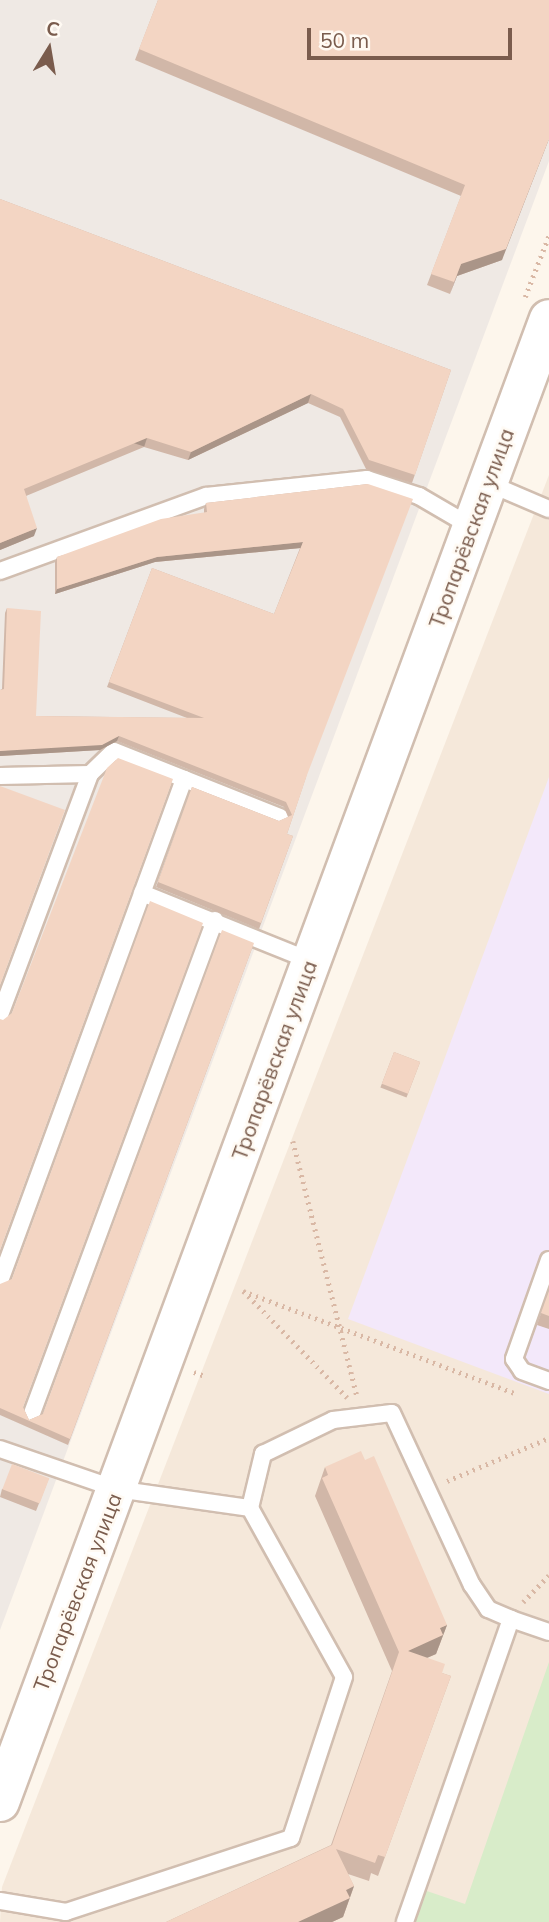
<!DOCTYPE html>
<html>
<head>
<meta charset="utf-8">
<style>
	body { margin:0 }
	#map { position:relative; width:549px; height:1922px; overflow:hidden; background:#fdf6ec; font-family:Mulish,sans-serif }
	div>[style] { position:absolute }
	.residential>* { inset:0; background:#f5e8da }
	.industrial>* { inset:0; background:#efe9e4 }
	.education>* { inset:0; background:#f3e8fa }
	.green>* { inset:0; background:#d8ecc9 }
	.path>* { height:4.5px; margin-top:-2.25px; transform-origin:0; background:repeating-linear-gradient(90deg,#d9b8a5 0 2px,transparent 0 7px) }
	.roads { filter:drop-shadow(2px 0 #d1beb0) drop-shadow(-2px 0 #d1beb0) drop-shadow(0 2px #d1beb0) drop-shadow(0 -2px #d1beb0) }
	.lane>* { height:16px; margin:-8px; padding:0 8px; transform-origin:8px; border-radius:8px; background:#fff }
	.secondary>* { height:38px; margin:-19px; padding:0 19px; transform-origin:19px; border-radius:19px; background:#fff }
	.wall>* { inset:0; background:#d1b7a8; transform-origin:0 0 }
	.shaded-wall>* { inset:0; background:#aa9588; transform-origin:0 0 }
	.building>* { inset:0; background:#f3d5c3; transform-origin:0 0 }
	span { translate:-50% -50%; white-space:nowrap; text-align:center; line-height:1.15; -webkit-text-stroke:5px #fffaf3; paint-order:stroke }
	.street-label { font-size:21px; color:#7a5c4d }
	.north { position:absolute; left:14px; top:14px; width:70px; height:70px; -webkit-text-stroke:5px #fffaf3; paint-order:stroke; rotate:11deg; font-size:19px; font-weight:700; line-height:28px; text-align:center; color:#7a5c4d }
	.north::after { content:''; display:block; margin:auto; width:24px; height:32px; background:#7a5c4d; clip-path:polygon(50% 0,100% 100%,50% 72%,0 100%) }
	.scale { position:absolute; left:307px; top:28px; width:205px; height:32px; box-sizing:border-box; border:4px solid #7a5c4d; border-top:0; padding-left:9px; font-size:21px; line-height:24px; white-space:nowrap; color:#7a5c4d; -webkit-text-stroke:5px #fffaf3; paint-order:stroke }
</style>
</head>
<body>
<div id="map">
	<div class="residential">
		<i style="clip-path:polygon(549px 475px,549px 1922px,0 1922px,2px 1887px)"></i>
	</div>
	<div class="industrial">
		<i style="clip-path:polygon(0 0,549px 0,549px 161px,0 1630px)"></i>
	</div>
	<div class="education">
		<i style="clip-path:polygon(549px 777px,549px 1394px,348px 1319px)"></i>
	</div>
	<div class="green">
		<i style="clip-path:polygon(549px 1662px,549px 1922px,405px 1922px,418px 1888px,465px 1904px)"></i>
	</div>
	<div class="path">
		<i style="left:525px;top:297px;width:66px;rotate:-68.8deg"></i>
		<i style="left:293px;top:1141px;width:263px;rotate:75.9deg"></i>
		<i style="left:194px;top:1372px;width:12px;rotate:20deg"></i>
		<i style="left:347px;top:1398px;width:149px;rotate:-134.2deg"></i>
		<i style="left:243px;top:1291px;width:290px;rotate:20.6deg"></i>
		<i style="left:447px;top:1481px;width:111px;rotate:-22.9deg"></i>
		<i style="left:523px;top:1602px;width:37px;rotate:-46deg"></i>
	</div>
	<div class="roads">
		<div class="lane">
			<i style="left:488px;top:483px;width:66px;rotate:23.1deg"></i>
			<i style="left:0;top:571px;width:219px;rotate:-20deg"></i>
			<i style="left:206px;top:496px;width:162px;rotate:-6deg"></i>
			<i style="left:367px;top:479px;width:55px;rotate:18.1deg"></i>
			<i style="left:419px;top:496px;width:61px;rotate:30.3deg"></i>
			<i style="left:0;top:776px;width:90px;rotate:-1.3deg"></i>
			<i style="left:90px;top:774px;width:33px;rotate:-44deg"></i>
			<i style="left:114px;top:751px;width:179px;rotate:21.7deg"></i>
			<i style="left:142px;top:893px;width:182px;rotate:21.9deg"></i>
			<i style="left:0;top:1015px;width:257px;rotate:-69.5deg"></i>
			<i style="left:549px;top:1260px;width:105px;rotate:109.5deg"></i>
			<i style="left:514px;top:1359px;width:14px;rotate:56deg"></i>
			<i style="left:522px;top:1371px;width:29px;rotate:20deg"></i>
			<i style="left:0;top:1281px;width:535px;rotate:-69.87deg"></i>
			<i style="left:31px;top:1416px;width:529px;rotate:-69.65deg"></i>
			<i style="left:0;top:1449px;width:123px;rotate:19deg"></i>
			<i style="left:116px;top:1489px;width:135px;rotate:8.1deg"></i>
			<i style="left:250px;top:1508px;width:193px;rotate:60.9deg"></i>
			<i style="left:344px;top:1677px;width:169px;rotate:108.2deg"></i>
			<i style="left:291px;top:1838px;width:237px;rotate:161.8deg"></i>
			<i style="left:66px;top:1912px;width:67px;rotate:-170.5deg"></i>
			<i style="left:250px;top:1508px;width:56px;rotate:-76.5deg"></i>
			<i style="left:263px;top:1454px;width:78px;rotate:-25.9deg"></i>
			<i style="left:333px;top:1420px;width:59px;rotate:-6.8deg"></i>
			<i style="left:392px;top:1413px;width:190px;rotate:65.1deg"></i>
			<i style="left:472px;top:1585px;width:29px;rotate:56deg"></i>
			<i style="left:488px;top:1609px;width:25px;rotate:23deg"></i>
			<i style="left:511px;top:1619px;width:321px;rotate:109.3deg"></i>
			<i style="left:511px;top:1619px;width:40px;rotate:18.9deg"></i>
		</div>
		<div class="secondary">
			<i style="left:0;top:1802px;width:1581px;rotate:-69.69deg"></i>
		</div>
	</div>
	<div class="wall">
		<i style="clip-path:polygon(158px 0,549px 0,502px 260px,457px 276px,450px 294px,427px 285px,461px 196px,135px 60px)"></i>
		<i style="clip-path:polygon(0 199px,451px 370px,412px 483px,366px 469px,340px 417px,308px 403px,188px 460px,144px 447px,26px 496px,34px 536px,0 550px)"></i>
		<i style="clip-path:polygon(368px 484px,306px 777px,287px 834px,293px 836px,259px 929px,156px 887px,192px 787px,279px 821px,288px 817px,284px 807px,117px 741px,100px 750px,0 756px,0 690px,2px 689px,5px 613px,7px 608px,36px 716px,187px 718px,107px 687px,152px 568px,274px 614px,300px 548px,155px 562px,55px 594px,55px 562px,57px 557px,204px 513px,204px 509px,206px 503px)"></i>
		<i style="clip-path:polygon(254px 943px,68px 1445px,0 1415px,0 1284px,23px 1407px,29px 1420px,43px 1414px)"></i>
		<i style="left:394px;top:1052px;width:28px;height:38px;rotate:21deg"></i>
		<i style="clip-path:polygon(549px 1290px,549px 1329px,537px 1325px)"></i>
		<i style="clip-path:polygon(325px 1467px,447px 1625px,436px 1654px,427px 1658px,442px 1673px,451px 1676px,378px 1876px,371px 1873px,369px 1881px,348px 1874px,354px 1886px,343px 1917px,332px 1922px,166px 1922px,331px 1845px,392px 1671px,315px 1496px)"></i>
		<i style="clip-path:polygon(49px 1478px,36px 1511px,0 1497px,2px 1489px)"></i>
	</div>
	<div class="shaded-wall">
		<i style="clip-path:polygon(549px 139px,502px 260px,457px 276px,450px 294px,461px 264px)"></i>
		<i style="clip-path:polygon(311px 394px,308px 403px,188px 460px,191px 452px)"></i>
		<i style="left:147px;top:438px;width:9px;height:133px;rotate:108deg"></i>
		<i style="clip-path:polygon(37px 528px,34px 536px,0 550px,0 543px)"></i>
		<i style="clip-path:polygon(303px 542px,301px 548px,155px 562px,55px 594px,57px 589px,157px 557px)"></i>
		<i style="clip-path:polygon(119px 736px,117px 741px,100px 750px,0 756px,0 751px)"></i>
		<i style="clip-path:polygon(447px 1625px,436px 1654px,401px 1669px,408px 1651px,440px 1628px)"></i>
		<i style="clip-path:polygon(354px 1886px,343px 1917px,332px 1922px,298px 1922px,346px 1890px)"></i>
	</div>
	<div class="building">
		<i style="clip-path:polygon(158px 0,549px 0,549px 139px,506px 249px,461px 264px,454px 282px,431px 274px,465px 185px,139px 49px)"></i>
		<i style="clip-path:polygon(0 199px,451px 370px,415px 475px,369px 460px,343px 409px,311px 394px,191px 452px,147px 438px,24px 489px,37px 528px,0 543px)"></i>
		<i style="clip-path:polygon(368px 484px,413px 499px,307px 775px,287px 834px,293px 836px,261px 923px,158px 882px,192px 787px,279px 821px,292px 815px,286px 802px,119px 736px,102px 745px,0 751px,0 690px,4px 689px,7px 608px,41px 611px,36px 716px,204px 718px,109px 682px,152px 568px,274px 614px,303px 542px,157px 557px,57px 589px,57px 557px,161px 519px,207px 512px,206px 503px)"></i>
		<i style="clip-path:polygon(118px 758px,173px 779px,0 1250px,0 1019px,3px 1020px,12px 1013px,107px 768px)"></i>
		<i style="clip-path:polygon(0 786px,65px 810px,0 985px)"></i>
		<i style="clip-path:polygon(150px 901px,203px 923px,23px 1407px,29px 1420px,43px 1414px,222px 930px,254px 943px,70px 1439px,0 1408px,0 1284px,12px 1279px)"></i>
		<i style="left:394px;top:1052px;width:28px;height:34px;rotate:21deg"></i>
		<i style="clip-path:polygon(549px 1291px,549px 1316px,541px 1313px)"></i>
		<i style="clip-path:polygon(361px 1451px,365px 1460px,374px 1456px,447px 1625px,440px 1628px,443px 1635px,408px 1651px,445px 1664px,442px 1673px,451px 1676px,385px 1857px,378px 1855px,375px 1863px,336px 1849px,354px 1886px,346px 1890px,350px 1898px,298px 1922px,166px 1922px,332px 1845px,399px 1652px,322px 1478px,328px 1475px,325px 1467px)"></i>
		<i style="left:12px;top:1464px;width:40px;height:27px;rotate:21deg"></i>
	</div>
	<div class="street-label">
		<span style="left:471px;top:528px;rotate:-70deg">Тропарёвская улица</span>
		<span style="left:274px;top:1060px;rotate:-70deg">Тропарёвская улица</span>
		<span style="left:77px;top:1592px;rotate:-69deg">Тропарёвская улица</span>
	</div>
	<div class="north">С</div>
	<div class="scale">50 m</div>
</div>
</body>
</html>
